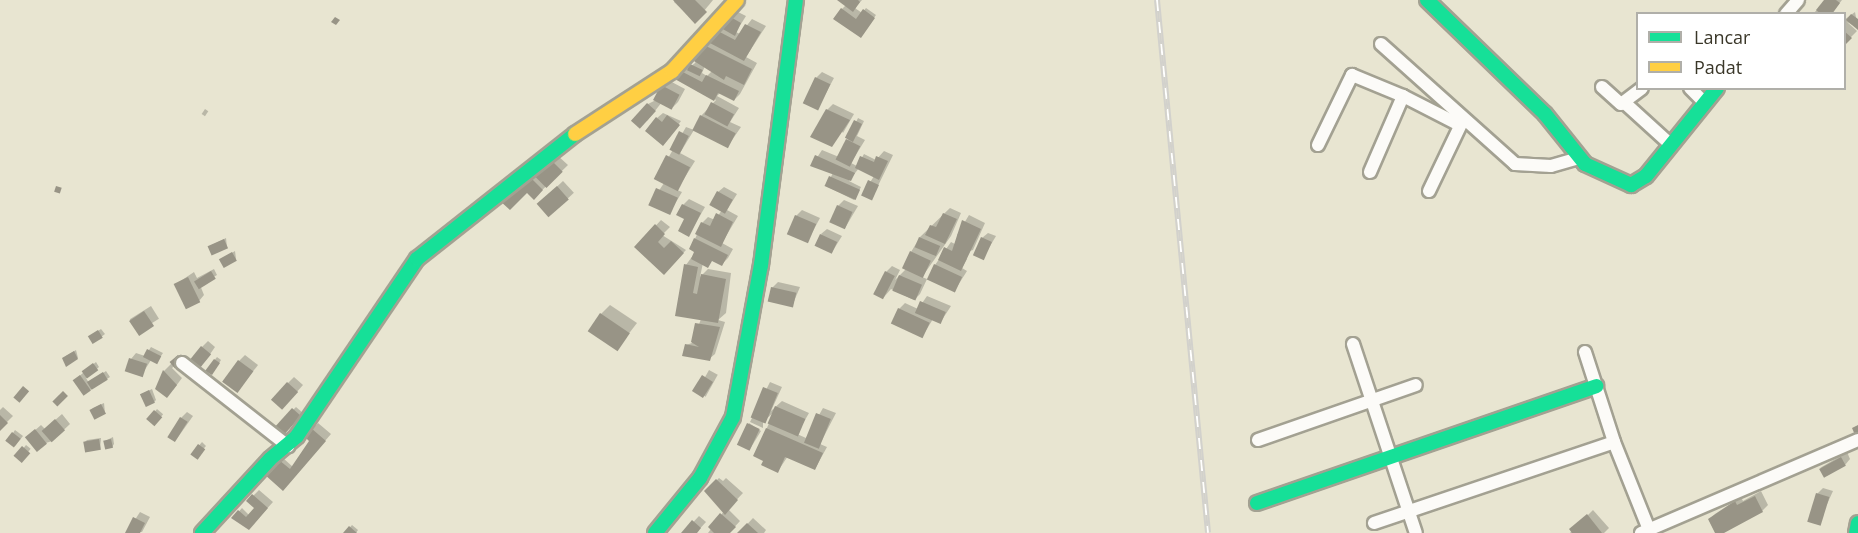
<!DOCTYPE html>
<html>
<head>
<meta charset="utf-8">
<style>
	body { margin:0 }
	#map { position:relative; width:1858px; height:533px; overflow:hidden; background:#e8e5d1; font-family:"Open Sans",sans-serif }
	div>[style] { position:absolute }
	.shadow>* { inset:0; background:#0003; transform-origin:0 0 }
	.building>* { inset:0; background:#989486; transform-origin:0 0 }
	.roads { filter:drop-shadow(2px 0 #a3a192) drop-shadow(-2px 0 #a3a192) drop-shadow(0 2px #a3a192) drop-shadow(0 -2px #a3a192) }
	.street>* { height:12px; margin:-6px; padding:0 6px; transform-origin:6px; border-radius:6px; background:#fcfbf8 }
	.fast>* { height:14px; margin:-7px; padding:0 7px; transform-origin:7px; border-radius:7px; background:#16e098 }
	.slow>* { height:14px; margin:-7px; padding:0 7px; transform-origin:7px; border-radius:7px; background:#ffcf43 }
	.rail>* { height:6px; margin-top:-3px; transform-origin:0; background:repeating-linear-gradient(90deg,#fff 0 11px,#d2d1cc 0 22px); box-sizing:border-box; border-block:2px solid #d2d1cc }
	span { translate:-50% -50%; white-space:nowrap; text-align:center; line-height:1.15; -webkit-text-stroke:6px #fff; paint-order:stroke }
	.legend { position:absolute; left:1636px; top:12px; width:210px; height:78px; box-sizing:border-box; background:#fff; border:2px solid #b0afa9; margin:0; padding:8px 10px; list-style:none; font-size:18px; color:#3a3729 }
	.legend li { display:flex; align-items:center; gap:12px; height:30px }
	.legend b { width:30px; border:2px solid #b0afa9 }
</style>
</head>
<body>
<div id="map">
	<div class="shadow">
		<i style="clip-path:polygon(713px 0,695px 22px,674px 2px,675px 0)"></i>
		<i style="clip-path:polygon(839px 0,862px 0,855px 8px,862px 13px,866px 8px,876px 15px,861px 36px,842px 9px,846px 5px)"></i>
		<i style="clip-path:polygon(1826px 0,1842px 0,1831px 14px,1813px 14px)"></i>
		<i style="clip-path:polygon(evenodd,734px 10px,746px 16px,736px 32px,740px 34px,752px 19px,766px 26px,746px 57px,757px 63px,740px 94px,734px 100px,720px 93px,717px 96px,739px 108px,730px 122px,741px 127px,728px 146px,701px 116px,716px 100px,675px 77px,684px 64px,690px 67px,695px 63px,703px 45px,734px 10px,705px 66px,712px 71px,707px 76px,702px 73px,705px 66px)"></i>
		<i style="clip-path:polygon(1855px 12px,1858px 28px,1847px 22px,1857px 31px,1844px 44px,1844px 20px)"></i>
		<i style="clip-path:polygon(822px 72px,834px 78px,818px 108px,816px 78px)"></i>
		<i style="clip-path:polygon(668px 80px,685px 89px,678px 102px,673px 107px,662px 102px,647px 121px,648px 104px,656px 100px)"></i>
		<i style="clip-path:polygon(833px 104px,854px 114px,843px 133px,827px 110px)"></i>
		<i style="left:205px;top:109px;width:4px;height:6px;rotate:34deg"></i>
		<i style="clip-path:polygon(663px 113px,681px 121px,669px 138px,657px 118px)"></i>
		<i style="clip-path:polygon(858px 118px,864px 121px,857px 136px,865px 140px,851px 163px,857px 166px,864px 154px,876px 160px,884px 151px,893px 155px,872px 198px,863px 194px,874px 176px,859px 168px,849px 181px,861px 187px,854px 200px,826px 186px,833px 173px,812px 165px,822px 150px,839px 157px)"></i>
		<i style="clip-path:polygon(686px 127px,694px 130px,680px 153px,695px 161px,677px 190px,682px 192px,669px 214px,650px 204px,664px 183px,656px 179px)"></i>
		<i style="clip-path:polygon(557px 155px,568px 165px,534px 198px,527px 191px,502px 200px)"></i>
		<i style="left:563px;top:181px;width:16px;height:33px;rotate:47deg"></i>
		<i style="clip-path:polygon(724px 187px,737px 194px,727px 210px,738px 216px,722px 243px,733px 249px,728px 258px,722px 264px,713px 259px,703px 263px,700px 277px,708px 269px,731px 273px,726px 313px,718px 320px,725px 322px,715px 354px,709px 359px,686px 345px,692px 343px,701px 319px,677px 314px,686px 265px,696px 251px,691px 248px,702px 223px,708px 217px,715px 220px,722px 210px,718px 192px)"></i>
		<i style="clip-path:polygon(689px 199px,705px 207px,689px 235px,683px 205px)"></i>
		<i style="clip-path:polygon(844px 200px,858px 206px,845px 228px,838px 206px)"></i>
		<i style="clip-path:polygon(950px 208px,961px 213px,951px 236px,922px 277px,927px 279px,920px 294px,914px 300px,891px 289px,884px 297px,886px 272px,892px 266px,900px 270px,895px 280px,907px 268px,911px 252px,920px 237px)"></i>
		<i style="clip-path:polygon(802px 210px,820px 218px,807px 242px,796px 216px)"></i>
		<i style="clip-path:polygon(969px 215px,985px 223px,973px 250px,958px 255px,967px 259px,962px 268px,967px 271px,955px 290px,935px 265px,951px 242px,957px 245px,960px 237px,957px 235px)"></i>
		<i style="clip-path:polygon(661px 220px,670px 227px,662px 235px,686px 250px,670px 267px,636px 247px)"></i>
		<i style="clip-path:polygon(827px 229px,842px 236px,832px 252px,821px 234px)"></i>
		<i style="clip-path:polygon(988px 233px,996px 236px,983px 258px,982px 238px)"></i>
		<i style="clip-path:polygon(226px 238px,227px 247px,209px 247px,212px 245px)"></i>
		<i style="clip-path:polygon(235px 251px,236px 259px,223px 258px)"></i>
		<i style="clip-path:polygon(214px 269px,217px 275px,200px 285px,204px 295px,199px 301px,176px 284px,194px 272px,197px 278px)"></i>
		<i style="clip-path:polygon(778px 282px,800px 287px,792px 306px,772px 288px)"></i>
		<i style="clip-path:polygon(927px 296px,951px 306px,940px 323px,933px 319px,922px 337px,899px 309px,905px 303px,918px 309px)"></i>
		<i style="clip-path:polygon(610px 305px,637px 323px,617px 349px,601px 314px)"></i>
		<i style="left:151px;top:306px;width:15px;height:25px;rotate:58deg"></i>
		<i style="clip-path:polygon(101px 329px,105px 334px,93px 343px,92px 335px)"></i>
		<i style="clip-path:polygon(208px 341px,215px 347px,206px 360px,202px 347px)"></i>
		<i style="clip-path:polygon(151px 347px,163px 353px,157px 362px,151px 360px,141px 376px,131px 359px,136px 353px,145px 356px)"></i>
		<i style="clip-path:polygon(76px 350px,78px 358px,66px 356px)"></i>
		<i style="clip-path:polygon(181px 354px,184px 358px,172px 368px,182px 378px,173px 390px,157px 389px,164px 371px)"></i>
		<i style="clip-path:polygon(245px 355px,258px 365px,237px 392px,239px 361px)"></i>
		<i style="clip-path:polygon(217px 357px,221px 360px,214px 371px,207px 370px)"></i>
		<i style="clip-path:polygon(96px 362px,99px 367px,86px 378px,89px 383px,106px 371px,110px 377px,90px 390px,77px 378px)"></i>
		<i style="left:709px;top:370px;width:10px;height:25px;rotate:29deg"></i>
		<i style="clip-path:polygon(294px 377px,303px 385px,288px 402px,288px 383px)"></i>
		<i style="clip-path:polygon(770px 382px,782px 387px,771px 411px,782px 401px,809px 413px,797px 434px,806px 438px,823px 408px,836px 413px,820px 444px,827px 447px,815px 469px,788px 456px,778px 471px,766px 430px,774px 412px,763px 422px,763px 428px,750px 422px)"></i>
		<i style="clip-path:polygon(152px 389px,156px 400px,154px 402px,142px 394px)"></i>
		<i style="clip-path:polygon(104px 403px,105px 413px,91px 410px,93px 408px)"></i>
		<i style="clip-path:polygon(3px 407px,13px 416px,0 429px,0 410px)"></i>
		<i style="clip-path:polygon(296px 407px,303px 413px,284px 434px,276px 427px)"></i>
		<i style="left:157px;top:409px;width:8px;height:13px;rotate:40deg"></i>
		<i style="clip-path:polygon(187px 412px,193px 416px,176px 440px,181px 418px)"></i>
		<i style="clip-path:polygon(62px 414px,70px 424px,52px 441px,46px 443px,33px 432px,41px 425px,45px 429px)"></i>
		<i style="clip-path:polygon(318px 423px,331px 434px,289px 483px,266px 473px,283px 458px,293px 467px,312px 441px,306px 436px)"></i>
		<i style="clip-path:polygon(749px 423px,761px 431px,750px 449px,739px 444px)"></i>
		<i style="clip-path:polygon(15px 430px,23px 436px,15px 446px,13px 433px)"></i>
		<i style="clip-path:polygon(113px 437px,114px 444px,112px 447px,105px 441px)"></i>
		<i style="clip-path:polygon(101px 438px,100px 449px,84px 443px,87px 440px)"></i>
		<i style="clip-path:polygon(202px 442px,206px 446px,196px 457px,192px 454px)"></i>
		<i style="left:26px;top:445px;width:6px;height:15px;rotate:39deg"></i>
		<i style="clip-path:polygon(1847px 452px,1850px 459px,1845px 465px,1820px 468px)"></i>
		<i style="clip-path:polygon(719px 478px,723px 481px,726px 478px,743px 493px,728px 509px,740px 521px,729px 533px,708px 533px,724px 511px,706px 491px)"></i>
		<i style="clip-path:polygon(1823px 488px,1833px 491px,1818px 524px,1817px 494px)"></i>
		<i style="clip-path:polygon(259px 490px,273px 502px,255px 522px,234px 517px,242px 508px,249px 515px,256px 508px,248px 501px)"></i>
		<i style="clip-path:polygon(1761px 491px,1768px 505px,1762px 511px,1716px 533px,1709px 520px,1715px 514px,1741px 497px,1743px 501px)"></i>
		<i style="clip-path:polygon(1593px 510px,1609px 528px,1604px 533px,1570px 533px)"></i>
		<i style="clip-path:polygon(140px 512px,150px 517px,142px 532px,127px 532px)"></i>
		<i style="clip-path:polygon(699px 516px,706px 522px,696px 533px,683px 533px)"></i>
		<i style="clip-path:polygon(753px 518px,766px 530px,764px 533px,739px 533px)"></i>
		<i style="clip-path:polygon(352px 525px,358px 530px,356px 533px,345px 533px)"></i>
	</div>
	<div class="building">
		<i style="clip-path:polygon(673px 0,695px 0,707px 12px,695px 24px)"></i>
		<i style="clip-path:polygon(837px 0,858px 0,860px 2px,853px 12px)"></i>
		<i style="clip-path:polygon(1824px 0,1836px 0,1840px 3px,1832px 14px,1821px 14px,1816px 10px)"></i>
		<i style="clip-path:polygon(841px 8px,856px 19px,863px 9px,875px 18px,861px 38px,833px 19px)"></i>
		<i style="clip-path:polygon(1851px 14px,1858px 19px,1858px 30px,1846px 20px)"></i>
		<i style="clip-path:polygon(727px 15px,741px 23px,735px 36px,721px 28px)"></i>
		<i style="clip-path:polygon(335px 17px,340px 20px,336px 25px,331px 22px)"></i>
		<i style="clip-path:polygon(745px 24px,761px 32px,744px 61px,708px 42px,714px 29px,735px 40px)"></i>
		<i style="clip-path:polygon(1844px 31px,1852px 38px,1844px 46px)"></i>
		<i style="clip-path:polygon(702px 44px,752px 69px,744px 85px,726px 76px,724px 80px,694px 61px)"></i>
		<i style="left:690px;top:64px;width:14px;height:7px;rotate:25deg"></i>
		<i style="clip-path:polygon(677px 69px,702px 82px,706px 75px,739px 91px,734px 101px,718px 93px,714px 101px,673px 78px)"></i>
		<i style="left:815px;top:77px;width:17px;height:29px;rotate:25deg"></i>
		<i style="left:661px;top:85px;width:21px;height:17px;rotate:28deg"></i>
		<i style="left:711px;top:102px;width:26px;height:14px;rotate:28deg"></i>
		<i style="left:647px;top:103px;width:12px;height:24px;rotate:42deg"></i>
		<i style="clip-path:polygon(826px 109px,850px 120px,832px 147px,810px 137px)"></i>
		<i style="clip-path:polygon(667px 115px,680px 125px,663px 146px,645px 131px,656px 117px,662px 122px)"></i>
		<i style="left:700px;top:115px;width:40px;height:17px;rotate:27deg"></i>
		<i style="left:854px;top:120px;width:9px;height:20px;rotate:27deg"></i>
		<i style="left:679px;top:131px;width:11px;height:21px;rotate:27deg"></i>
		<i style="left:846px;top:139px;width:16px;height:23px;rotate:27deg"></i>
		<i style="left:666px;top:155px;width:27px;height:27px;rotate:27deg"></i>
		<i style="clip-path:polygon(815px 155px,855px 173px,851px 181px,810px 166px)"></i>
		<i style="clip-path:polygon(860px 156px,874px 162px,876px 156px,888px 161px,879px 180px,855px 168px)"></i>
		<i style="left:550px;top:159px;width:18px;height:23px;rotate:45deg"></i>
		<i style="clip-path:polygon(528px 175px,543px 190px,534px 200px,527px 193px,510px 210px,499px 200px)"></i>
		<i style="left:829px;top:176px;width:34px;height:11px;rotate:24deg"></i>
		<i style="left:868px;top:180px;width:12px;height:17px;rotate:24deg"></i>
		<i style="left:56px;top:186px;width:6px;height:6px;rotate:18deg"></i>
		<i style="left:557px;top:186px;width:18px;height:27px;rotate:49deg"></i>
		<i style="left:656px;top:188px;width:24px;height:19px;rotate:24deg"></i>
		<i style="left:717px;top:191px;width:18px;height:16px;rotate:29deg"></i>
		<i style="clip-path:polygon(682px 204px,701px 213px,689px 237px,678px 231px,684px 219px,676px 215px)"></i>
		<i style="left:837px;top:205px;width:17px;height:19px;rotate:24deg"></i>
		<i style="clip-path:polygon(716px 213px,733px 222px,721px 247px,695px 234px,701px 222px,710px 226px)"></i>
		<i style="clip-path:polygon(943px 213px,957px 219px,945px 244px,925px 235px,930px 225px,936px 227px)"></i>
		<i style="left:795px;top:215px;width:23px;height:21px;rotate:23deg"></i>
		<i style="clip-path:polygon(962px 220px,981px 229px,961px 271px,938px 260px,944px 247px,952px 251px)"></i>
		<i style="clip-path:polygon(655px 224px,665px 234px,658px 242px,664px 248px,671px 241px,684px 253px,664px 275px,634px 247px)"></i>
		<i style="left:820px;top:234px;width:19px;height:13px;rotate:25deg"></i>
		<i style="left:919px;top:237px;width:23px;height:11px;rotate:23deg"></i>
		<i style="left:981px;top:237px;width:12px;height:20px;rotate:24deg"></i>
		<i style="clip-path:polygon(694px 238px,728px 255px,722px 266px,712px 261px,708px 268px,691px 259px,694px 252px,689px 249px)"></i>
		<i style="left:224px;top:239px;width:10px;height:18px;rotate:66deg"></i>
		<i style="left:910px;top:251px;width:23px;height:19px;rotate:25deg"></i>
		<i style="left:232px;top:252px;width:10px;height:15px;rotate:61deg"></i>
		<i style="clip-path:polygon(684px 264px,698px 267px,693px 293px,697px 294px,701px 274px,726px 279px,718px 323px,675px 316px)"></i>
		<i style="left:934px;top:264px;width:31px;height:17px;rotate:25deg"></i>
		<i style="left:211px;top:271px;width:9px;height:20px;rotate:58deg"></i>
		<i style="left:885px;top:271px;width:11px;height:26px;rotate:27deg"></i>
		<i style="left:899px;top:275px;width:25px;height:17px;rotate:23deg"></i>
		<i style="left:188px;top:277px;width:28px;height:16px;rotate:64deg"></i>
		<i style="left:771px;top:287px;width:26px;height:15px;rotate:13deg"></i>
		<i style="left:920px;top:301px;width:28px;height:13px;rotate:23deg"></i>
		<i style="left:898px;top:308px;width:35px;height:17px;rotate:25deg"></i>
		<i style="left:144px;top:311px;width:18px;height:18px;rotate:56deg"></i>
		<i style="left:600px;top:313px;width:36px;height:22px;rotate:34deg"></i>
		<i style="clip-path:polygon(695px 323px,720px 327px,710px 361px,682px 356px,685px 344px,699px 347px,691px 342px)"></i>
		<i style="left:98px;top:330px;width:9px;height:12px;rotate:58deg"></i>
		<i style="left:201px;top:346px;width:13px;height:18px;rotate:39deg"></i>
		<i style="left:147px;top:349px;width:16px;height:9px;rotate:27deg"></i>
		<i style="clip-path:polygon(74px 351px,78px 359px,66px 367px,62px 358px)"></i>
		<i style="left:178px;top:355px;width:8px;height:11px;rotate:50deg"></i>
		<i style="left:129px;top:358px;width:19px;height:14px;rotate:18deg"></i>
		<i style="clip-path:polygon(214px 359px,220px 363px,212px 375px,205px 371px)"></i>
		<i style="left:238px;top:360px;width:19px;height:27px;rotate:36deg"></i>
		<i style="left:93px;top:363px;width:9px;height:14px;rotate:54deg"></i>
		<i style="clip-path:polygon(163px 370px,177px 385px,167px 398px,155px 389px)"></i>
		<i style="left:103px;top:372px;width:9px;height:19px;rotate:58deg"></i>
		<i style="left:80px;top:375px;width:19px;height:9px;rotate:55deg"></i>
		<i style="left:702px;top:375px;width:13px;height:19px;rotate:32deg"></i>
		<i style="left:287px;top:382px;width:15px;height:24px;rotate:42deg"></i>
		<i style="left:23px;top:386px;width:8px;height:15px;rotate:40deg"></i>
		<i style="left:763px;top:387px;width:16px;height:33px;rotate:22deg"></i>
		<i style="left:149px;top:390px;width:14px;height:10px;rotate:65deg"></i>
		<i style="left:63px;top:391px;width:7px;height:15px;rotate:45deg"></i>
		<i style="left:101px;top:404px;width:11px;height:13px;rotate:63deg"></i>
		<i style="left:775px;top:406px;width:33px;height:19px;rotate:23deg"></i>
		<i style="left:292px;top:408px;width:12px;height:26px;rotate:42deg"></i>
		<i style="left:154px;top:410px;width:11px;height:12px;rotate:41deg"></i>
		<i style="left:816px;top:413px;width:16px;height:32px;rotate:22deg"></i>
		<i style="clip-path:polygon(0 415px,8px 423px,0 431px)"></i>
		<i style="left:180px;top:417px;width:9px;height:24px;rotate:32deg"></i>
		<i style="left:55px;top:419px;width:15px;height:18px;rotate:48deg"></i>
		<i style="left:747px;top:423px;width:14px;height:24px;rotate:25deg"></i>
		<i style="clip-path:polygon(1858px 425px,1858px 442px,1852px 428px)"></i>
		<i style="clip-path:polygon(311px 428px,326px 441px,283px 491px,264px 474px,279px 460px,290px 469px,309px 441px,304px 436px)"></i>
		<i style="clip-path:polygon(766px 428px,823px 453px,815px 470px,785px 457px,778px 473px,761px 465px,763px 461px,753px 456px)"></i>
		<i style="left:35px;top:429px;width:19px;height:13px;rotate:51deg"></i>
		<i style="left:12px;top:432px;width:11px;height:11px;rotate:38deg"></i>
		<i style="left:99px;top:439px;width:11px;height:16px;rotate:80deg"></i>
		<i style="left:111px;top:439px;width:9px;height:8px;rotate:77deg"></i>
		<i style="left:198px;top:444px;width:9px;height:13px;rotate:36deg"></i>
		<i style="left:22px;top:446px;width:11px;height:13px;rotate:41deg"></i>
		<i style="left:1841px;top:457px;width:10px;height:25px;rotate:61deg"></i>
		<i style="clip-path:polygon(716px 479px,738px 500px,725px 515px,704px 491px)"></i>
		<i style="left:1816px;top:493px;width:14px;height:30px;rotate:17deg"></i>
		<i style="clip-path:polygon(252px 494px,268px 508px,249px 530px,231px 518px,238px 510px,246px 517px,254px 508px,246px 501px)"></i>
		<i style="clip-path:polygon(1755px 496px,1763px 512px,1724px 533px,1715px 533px,1708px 519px,1735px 501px,1737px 505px)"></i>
		<i style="clip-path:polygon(720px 513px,736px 527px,730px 533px,714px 533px,708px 527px)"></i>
		<i style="clip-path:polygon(1587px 514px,1602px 533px,1572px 533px,1569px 529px)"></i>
		<i style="clip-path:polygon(133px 517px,145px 523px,140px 533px,125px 533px)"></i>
		<i style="clip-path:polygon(692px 520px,701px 528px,697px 533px,681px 533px)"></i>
		<i style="clip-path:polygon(747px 523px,758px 533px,737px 533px)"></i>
		<i style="clip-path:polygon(349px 526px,357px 533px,343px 533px)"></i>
	</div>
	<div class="roads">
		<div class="street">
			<i style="left:1786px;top:14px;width:18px;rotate:-49deg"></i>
			<i style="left:1381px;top:44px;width:180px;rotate:41.8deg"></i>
			<i style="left:1515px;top:164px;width:36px;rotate:3deg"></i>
			<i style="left:1551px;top:166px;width:29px;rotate:-16deg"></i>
			<i style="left:1602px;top:87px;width:25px;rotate:42deg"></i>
			<i style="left:1621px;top:104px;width:26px;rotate:-37deg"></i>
			<i style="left:1690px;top:88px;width:20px;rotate:45deg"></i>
			<i style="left:1626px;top:104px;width:61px;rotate:42.3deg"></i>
			<i style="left:1318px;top:145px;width:78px;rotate:-64.1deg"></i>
			<i style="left:1352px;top:75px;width:55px;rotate:22.4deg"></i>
			<i style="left:1370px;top:172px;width:83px;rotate:-66.5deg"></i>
			<i style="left:1403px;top:96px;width:64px;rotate:27deg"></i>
			<i style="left:1429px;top:191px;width:79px;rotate:-64.4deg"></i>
			<i style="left:1353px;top:344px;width:199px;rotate:71.6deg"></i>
			<i style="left:1585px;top:352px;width:95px;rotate:72.1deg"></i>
			<i style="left:1614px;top:442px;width:92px;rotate:68.2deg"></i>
			<i style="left:182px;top:363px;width:135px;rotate:38.1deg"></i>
			<i style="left:1258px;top:440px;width:167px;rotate:-19.2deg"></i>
			<i style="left:1374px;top:523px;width:253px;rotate:-18.6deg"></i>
			<i style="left:1641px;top:533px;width:236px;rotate:-23.2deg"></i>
		</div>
		<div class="fast">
			<i style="left:1427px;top:0;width:164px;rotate:44deg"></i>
			<i style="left:1545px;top:114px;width:64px;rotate:51.3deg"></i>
			<i style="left:1585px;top:164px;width:51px;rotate:24.5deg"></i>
			<i style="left:1631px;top:185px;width:17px;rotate:-31deg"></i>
			<i style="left:1646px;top:176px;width:113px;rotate:-51.1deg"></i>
			<i style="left:1257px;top:503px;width:359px;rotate:-19deg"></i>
			<i style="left:202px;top:533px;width:100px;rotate:-47.4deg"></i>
			<i style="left:270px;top:459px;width:35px;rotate:-40deg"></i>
			<i style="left:297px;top:436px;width:214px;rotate:-55.9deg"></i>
			<i style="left:417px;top:259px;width:201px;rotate:-38.3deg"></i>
			<i style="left:655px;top:533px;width:71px;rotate:-50.7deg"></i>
			<i style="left:700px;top:478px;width:69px;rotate:-61.6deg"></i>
			<i style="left:733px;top:417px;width:155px;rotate:-79.6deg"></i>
			<i style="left:761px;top:265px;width:267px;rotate:-82.5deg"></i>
			<i style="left:1856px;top:533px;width:10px;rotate:-79deg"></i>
		</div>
		<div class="slow">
			<i style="left:575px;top:134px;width:116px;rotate:-33deg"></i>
			<i style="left:672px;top:71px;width:96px;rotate:-47.5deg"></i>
		</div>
	</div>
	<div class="rail">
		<i style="left:1157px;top:0;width:535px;rotate:84.53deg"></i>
	</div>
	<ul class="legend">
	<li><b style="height:8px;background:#16e098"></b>Lancar</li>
	<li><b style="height:8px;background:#ffcf43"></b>Padat</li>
	</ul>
</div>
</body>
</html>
